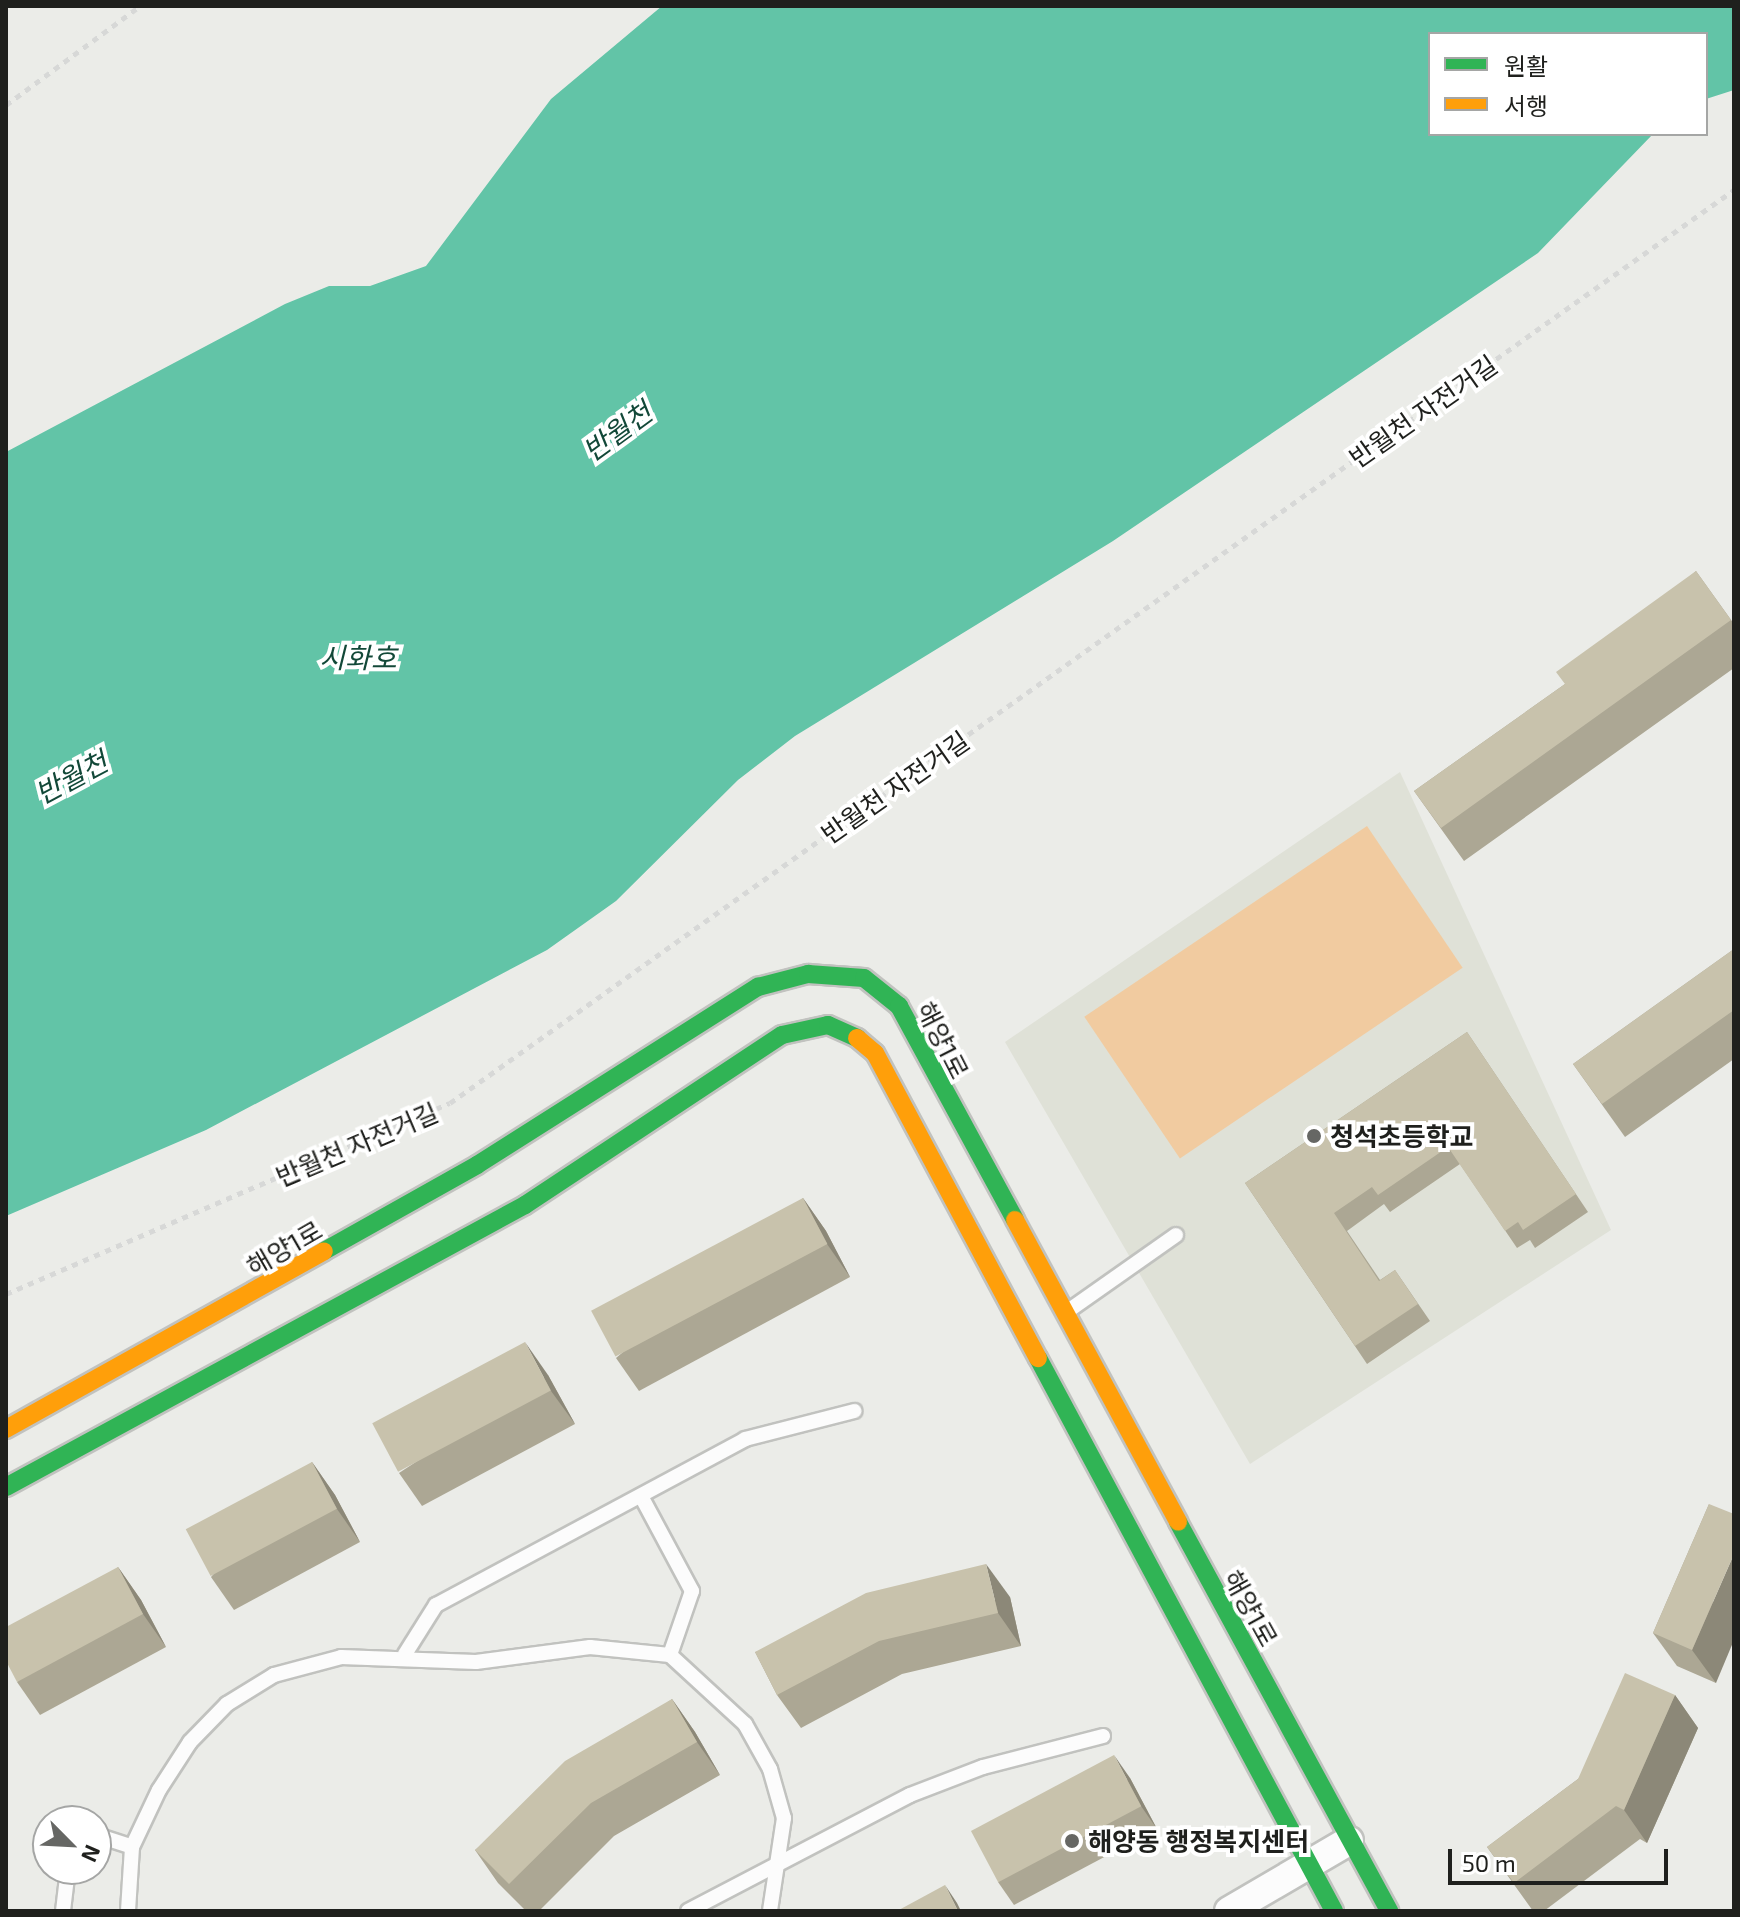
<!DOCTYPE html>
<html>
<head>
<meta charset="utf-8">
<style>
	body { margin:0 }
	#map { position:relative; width:1740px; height:1917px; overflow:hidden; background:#ebece8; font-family:"Exo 2","Noto Sans KR",sans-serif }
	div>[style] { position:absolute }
	.built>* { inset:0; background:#dfe1d7 }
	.green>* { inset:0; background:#f1cba0; transform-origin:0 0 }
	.water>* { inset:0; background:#62c4a7 }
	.path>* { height:5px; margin-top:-2.5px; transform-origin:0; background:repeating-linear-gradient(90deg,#d7d8d7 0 6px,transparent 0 12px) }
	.roads { filter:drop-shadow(2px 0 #c1c2bf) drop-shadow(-2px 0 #c1c2bf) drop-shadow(0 2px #c1c2bf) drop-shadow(0 -2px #c1c2bf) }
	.lane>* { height:14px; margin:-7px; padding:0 7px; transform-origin:7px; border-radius:7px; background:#fcfcfc }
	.street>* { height:28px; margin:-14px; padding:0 14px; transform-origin:14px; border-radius:14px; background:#fcfcfc }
	.fast>* { height:18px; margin:-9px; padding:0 9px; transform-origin:9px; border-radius:9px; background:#30b455 }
	.slow>* { height:18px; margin:-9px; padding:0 9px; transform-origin:9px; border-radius:9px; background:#ff9f0a }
	.wall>* { inset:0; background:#aca794 }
	.shaded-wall>* { inset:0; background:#8c8878 }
	.building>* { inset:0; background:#c8c2ac; transform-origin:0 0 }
	.dots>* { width:22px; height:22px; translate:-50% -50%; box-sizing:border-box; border:4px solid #fff; border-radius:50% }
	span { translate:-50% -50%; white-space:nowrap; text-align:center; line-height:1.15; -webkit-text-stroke:8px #fff; paint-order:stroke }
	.street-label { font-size:26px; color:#1f201d }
	.poi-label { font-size:26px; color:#1f201d; font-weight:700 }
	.left { translate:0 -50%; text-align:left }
	.water-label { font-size:28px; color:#124838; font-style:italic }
	.frame { position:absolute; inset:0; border:8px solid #1f201d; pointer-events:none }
	.legend { position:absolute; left:1428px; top:32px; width:280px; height:104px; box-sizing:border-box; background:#fff; border:2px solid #a5a6a5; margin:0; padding:10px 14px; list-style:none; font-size:24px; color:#1f201d }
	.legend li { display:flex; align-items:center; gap:16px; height:40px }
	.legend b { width:40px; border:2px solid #a5a6a5 }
	.north { position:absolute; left:32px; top:1805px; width:80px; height:80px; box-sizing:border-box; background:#fff; border:2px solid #a5a6a5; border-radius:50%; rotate:114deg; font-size:22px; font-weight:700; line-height:32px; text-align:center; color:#1f201d }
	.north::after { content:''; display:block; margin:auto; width:28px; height:36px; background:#666764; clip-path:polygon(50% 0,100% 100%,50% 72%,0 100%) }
	.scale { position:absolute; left:1448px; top:1849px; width:220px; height:36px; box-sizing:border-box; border:4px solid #1f201d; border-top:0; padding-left:10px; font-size:24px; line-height:28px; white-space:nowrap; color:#1f201d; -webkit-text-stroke:6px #fff; paint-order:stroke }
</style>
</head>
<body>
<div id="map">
	<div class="built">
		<i style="clip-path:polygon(1400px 772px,1611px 1230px,1250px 1464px,1005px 1042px)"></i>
	</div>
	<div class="green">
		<i style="left:1367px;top:826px;width:171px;height:341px;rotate:56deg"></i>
	</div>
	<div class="water">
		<i style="clip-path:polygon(662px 6px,1734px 6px,1734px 90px,1706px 99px,1706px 34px,1430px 34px,1430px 134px,1653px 134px,1538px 253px,1113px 541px,795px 736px,738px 780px,616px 901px,547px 950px,206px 1130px,6px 1216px,6px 452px,285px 304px,329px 286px,370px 286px,426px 266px,551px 99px)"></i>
	</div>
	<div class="path">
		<i style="left:6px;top:105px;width:167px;rotate:-36.5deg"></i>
		<i style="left:6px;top:1294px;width:483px;rotate:-23.3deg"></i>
		<i style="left:450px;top:1103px;width:1576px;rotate:-35.42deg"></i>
	</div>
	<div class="roads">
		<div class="lane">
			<i style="left:1068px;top:1311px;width:132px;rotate:-35.1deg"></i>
			<i style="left:641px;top:1496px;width:108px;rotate:61.8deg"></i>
			<i style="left:692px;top:1591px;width:68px;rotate:109deg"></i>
			<i style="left:405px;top:1654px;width:58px;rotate:-57.7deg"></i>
			<i style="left:436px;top:1605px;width:351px;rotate:-28.2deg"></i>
			<i style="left:745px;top:1439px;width:113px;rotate:-14.4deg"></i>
			<i style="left:96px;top:1835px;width:38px;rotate:18deg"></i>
			<i style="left:63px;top:1911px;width:42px;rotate:-83.2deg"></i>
			<i style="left:128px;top:1911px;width:64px;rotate:-86.4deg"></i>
			<i style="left:132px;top:1847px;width:63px;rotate:-64.7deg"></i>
			<i style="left:159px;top:1790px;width:57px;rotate:-57.1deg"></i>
			<i style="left:190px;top:1742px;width:53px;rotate:-45.8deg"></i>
			<i style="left:227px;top:1704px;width:55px;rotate:-31.7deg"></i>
			<i style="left:274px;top:1675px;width:69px;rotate:-15deg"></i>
			<i style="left:341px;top:1657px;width:135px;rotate:2.1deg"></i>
			<i style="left:476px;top:1662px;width:115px;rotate:-7.5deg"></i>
			<i style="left:590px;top:1647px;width:80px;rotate:5.7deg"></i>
			<i style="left:670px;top:1655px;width:102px;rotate:42.6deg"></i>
			<i style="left:745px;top:1724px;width:51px;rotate:60.9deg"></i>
			<i style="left:770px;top:1769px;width:51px;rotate:74.1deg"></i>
			<i style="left:784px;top:1818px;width:94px;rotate:98.6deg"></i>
			<i style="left:688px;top:1911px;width:250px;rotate:-27.6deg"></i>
			<i style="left:910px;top:1795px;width:78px;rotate:-21deg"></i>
			<i style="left:983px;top:1767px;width:124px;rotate:-14.5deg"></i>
		</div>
		<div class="street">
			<i style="left:1229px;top:1911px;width:139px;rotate:-30.3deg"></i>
		</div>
		<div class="fast">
			<i style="left:324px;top:1251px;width:176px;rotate:-29.3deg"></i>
			<i style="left:477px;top:1165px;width:333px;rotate:-32.4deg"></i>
			<i style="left:758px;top:987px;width:52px;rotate:-14.6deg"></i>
			<i style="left:808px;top:974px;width:56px;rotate:4.1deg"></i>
			<i style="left:864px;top:978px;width:45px;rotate:38.7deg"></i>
			<i style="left:899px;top:1006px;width:243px;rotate:61.5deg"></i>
			<i style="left:1038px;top:1358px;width:627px;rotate:61.84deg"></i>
			<i style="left:6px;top:1487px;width:591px;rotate:-28.52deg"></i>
			<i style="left:525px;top:1205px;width:308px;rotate:-33.5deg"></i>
			<i style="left:782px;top:1035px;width:47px;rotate:-12.3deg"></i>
			<i style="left:828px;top:1025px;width:32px;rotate:24deg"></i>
			<i style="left:1178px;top:1522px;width:443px;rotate:61.5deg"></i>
		</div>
		<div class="slow">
			<i style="left:857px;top:1038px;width:23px;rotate:40deg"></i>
			<i style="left:875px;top:1053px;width:346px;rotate:61.9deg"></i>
			<i style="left:1015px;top:1220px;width:343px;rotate:61.6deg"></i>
			<i style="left:6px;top:1429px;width:364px;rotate:-29.2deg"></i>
		</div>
	</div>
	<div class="wall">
		<i style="clip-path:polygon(1696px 571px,1734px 624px,1734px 668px,1464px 861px,1414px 791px,1565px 684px)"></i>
		<i style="clip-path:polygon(1734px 949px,1734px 1059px,1625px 1137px,1573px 1064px)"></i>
		<i style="clip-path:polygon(1467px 1032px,1588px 1212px,1535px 1248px,1530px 1240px,1517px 1248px,1460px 1164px,1390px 1212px,1384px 1204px,1347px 1231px,1380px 1280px,1395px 1270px,1430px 1321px,1367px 1364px,1245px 1183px)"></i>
		<i style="clip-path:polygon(803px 1198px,826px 1231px,850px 1277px,639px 1391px,616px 1358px)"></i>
		<i style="clip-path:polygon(548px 1375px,575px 1424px,422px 1506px,399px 1473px)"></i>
		<i style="clip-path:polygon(312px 1462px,335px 1495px,360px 1542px,234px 1610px,211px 1577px)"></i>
		<i style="clip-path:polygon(1709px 1504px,1716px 1683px,1677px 1666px,1653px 1633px)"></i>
		<i style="clip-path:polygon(118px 1567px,141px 1600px,166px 1647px,40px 1715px,17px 1682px)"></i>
		<i style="clip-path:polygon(1010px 1597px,1021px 1646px,902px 1674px,801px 1728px,777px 1695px,755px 1652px)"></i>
		<i style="clip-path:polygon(1675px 1695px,1698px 1728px,1647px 1843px,1640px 1839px,1544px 1911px,1533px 1911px,1487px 1847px,1578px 1779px)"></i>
		<i style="clip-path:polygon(672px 1699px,695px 1732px,720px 1775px,614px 1836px,539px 1911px,526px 1911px,498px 1883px,475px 1850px)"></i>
		<i style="clip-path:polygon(1130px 1778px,1157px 1829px,1014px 1905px,998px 1882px)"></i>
	</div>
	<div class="shaded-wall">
		<i style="clip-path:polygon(803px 1198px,826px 1231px,850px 1277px,827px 1244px)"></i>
		<i style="clip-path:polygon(525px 1342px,548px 1375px,575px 1424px,551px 1391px)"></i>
		<i style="clip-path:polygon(312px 1462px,335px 1495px,360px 1542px,337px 1509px)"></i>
		<i style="clip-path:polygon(1734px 1554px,1734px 1640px,1716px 1683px,1692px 1650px)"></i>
		<i style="clip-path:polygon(986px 1564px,1010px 1597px,1021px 1646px,998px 1613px)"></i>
		<i style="clip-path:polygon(118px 1567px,141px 1600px,166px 1647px,143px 1614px)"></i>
		<i style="clip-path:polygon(1675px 1695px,1698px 1728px,1647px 1843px,1624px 1810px)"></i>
		<i style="clip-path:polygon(672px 1699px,695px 1732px,720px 1775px,697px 1742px)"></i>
		<i style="clip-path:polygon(1114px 1755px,1130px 1778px,1157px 1829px,1141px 1806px)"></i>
		<i style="clip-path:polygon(945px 1885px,957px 1903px,961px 1911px,958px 1911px)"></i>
	</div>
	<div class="building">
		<i style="clip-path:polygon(1696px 571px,1731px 620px,1441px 828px,1414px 791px,1565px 684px,1556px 672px)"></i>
		<i style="clip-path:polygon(1734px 949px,1734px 1010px,1602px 1104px,1573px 1064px)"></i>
		<i style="clip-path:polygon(1467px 1032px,1576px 1194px,1523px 1230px,1518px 1222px,1505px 1231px,1448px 1147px,1378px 1195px,1372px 1187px,1334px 1213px,1379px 1281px,1395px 1270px,1418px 1304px,1355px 1346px,1245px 1183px)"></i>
		<i style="left:803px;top:1198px;width:52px;height:240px;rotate:62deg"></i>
		<i style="left:525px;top:1342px;width:55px;height:173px;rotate:62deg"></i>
		<i style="left:312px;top:1462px;width:53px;height:143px;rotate:62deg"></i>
		<i style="clip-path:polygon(1709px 1504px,1734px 1514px,1734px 1554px,1692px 1650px,1653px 1633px)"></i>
		<i style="clip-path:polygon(986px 1564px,998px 1613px,879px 1641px,777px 1695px,755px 1652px,866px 1593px)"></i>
		<i style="clip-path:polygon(118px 1567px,143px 1614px,17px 1682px,6px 1661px,6px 1627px)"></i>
		<i style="clip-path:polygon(1625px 1673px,1675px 1695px,1624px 1810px,1616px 1806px,1514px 1883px,1487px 1847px,1578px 1779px)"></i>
		<i style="clip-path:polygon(672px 1699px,697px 1742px,591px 1803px,509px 1884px,475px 1850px,565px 1761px)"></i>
		<i style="left:1114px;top:1755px;width:58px;height:162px;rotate:62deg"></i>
		<i style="clip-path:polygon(945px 1885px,958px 1911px,897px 1911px)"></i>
	</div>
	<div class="dots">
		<i style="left:1314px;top:1136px;background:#666764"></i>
		<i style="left:1072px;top:1841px;background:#666764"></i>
	</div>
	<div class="street-label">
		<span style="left:1423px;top:411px;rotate:-35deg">반월천 자전거길</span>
		<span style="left:895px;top:787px;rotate:-35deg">반월천 자전거길</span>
		<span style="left:943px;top:1040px;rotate:63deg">해양1로</span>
		<span style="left:357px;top:1144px;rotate:-23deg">반월천 자전거길</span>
		<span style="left:284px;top:1248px;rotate:-30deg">해양1로</span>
		<span style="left:1251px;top:1608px;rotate:61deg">해양1로</span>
	</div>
	<div class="poi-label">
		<span class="left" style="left:1330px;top:1136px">청석초등학교</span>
		<span class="left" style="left:1088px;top:1841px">해양동 행정복지센터</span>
	</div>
	<div class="water-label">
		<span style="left:617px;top:431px;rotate:-36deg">반월천</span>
		<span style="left:358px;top:657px">시화호</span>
		<span style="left:71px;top:777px;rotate:-28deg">반월천</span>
	</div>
	<div class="frame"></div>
	<ul class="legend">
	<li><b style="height:10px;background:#30b455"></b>원활</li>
	<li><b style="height:10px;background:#ff9f0a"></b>서행</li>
	</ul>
	<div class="north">N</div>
	<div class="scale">50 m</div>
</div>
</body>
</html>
